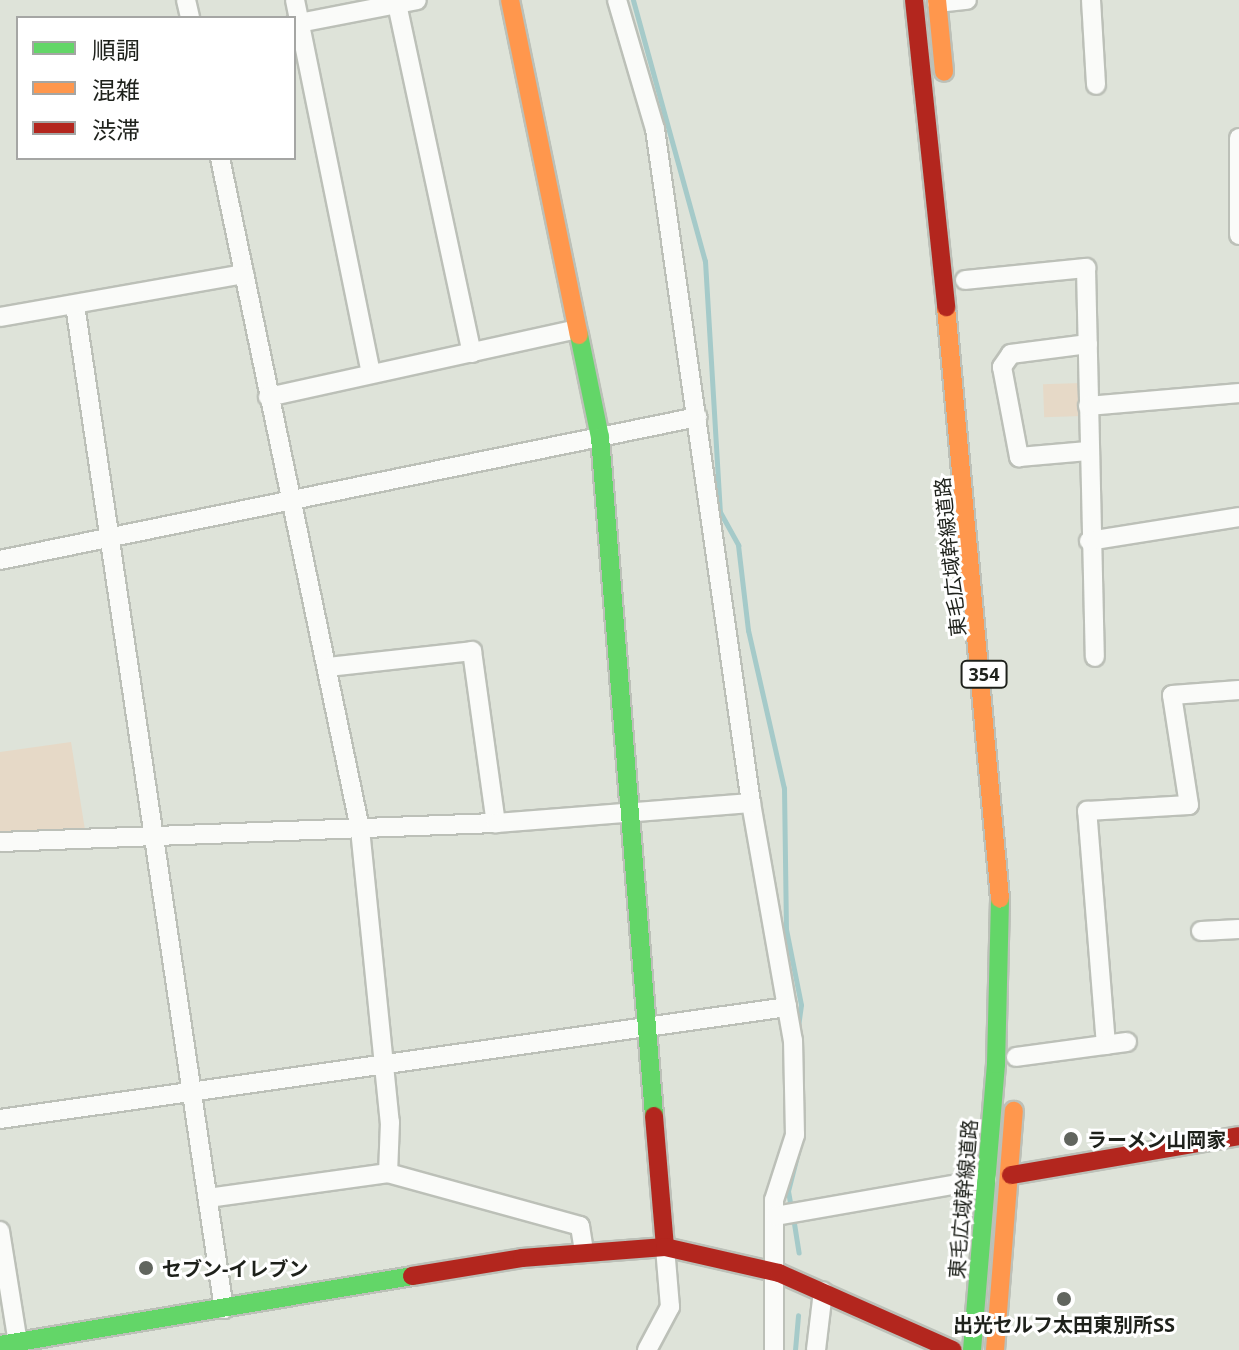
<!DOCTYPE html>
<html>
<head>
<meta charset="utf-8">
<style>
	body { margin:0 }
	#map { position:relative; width:1239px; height:1350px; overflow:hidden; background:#dee3d9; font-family:"Noto Sans","Noto Sans JP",sans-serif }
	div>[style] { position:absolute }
	.green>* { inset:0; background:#e6d9c7; transform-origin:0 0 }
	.stream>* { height:5px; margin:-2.5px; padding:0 2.5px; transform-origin:2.5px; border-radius:2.5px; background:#a5cac9 }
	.roads { filter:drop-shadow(2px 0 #bcc0b8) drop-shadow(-2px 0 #bcc0b8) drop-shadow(0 2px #bcc0b8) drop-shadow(0 -2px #bcc0b8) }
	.street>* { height:18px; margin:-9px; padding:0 9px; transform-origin:9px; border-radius:9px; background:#fafbf9 }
	.fast>* { height:18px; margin:-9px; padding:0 9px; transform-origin:9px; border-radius:9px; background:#63d668 }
	.slow>* { height:18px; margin:-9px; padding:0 9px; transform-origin:9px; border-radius:9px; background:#ff974d }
	.jam>* { height:18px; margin:-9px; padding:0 9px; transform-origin:9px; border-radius:9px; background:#b3261e }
	.dots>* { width:22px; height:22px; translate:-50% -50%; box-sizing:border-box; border:4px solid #fff; border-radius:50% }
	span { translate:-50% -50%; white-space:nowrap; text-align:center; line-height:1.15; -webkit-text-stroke:6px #fff; paint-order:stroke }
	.shield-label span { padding:2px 6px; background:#fff; border:2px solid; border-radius:6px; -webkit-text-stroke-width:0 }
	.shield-label { font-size:18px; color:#1e211b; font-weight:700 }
	.street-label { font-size:20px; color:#1e211b }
	.poi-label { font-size:20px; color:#1e211b; font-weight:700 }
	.left { translate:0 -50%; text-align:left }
	.legend { position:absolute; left:16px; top:16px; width:280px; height:144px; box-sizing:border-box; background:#fff; border:2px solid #a5a6a4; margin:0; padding:10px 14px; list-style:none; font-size:24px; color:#1e211b }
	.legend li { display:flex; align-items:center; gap:16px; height:40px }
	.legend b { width:40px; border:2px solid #a5a6a4 }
</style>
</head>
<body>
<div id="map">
	<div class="green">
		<i style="left:1081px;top:383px;width:33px;height:38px;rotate:88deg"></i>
		<i style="clip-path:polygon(71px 742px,85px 830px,0 835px,0 752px)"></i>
	</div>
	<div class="stream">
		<i style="left:633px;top:0;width:271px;rotate:74.6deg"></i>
		<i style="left:705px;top:261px;width:251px;rotate:86.6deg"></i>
		<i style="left:720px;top:512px;width:38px;rotate:61deg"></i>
		<i style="left:738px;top:545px;width:86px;rotate:83.3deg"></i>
		<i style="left:748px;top:630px;width:162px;rotate:77.2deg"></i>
		<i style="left:784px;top:788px;width:141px;rotate:89.2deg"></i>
		<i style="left:786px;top:929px;width:77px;rotate:78.8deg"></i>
		<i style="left:801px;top:1005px;width:21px;rotate:98deg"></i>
		<i style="left:791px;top:1208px;width:17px;rotate:-100deg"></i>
		<i style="left:788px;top:1191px;width:53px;rotate:-75.7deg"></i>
		<i style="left:793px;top:1217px;width:36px;rotate:81deg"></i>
		<i style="left:795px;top:1350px;width:35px;rotate:-85deg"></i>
	</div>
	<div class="roads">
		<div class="street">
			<i style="left:186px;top:0;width:18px;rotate:77deg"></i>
			<i style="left:295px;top:0;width:381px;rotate:78.5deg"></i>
			<i style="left:617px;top:0;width:134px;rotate:73.6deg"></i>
			<i style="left:655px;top:129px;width:681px;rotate:81.89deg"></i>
			<i style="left:751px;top:803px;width:241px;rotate:80deg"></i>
			<i style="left:793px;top:1040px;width:95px;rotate:88.8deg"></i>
			<i style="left:795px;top:1135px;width:68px;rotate:107.9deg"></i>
			<i style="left:774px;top:1200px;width:150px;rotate:90deg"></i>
			<i style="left:1091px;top:0;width:85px;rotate:86.6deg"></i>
			<i style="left:937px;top:3px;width:30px;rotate:-6deg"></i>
			<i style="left:397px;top:4px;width:357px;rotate:77.9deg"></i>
			<i style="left:294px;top:24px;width:125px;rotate:-11deg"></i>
			<i style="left:1239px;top:138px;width:97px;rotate:90deg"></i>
			<i style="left:220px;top:158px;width:685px;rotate:78.21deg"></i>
			<i style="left:360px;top:829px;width:295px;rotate:84.2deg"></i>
			<i style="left:390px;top:1122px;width:51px;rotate:92.2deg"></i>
			<i style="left:965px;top:280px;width:122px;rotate:-5.7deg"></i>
			<i style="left:1086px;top:268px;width:389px;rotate:88.7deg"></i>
			<i style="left:75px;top:305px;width:1015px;rotate:81.56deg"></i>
			<i style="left:0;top:317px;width:248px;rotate:-10deg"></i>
			<i style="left:1088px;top:344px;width:78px;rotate:172.6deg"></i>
			<i style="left:1011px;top:354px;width:16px;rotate:125deg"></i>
			<i style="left:1002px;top:367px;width:92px;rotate:79.3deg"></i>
			<i style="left:1019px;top:457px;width:69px;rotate:-5deg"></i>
			<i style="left:268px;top:397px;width:316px;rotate:-12.4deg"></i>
			<i style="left:1088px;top:406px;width:152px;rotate:-4.9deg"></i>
			<i style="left:1089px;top:541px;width:152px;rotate:-9.1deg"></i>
			<i style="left:0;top:560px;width:712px;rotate:-11.59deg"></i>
			<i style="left:328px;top:667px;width:145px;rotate:-6.3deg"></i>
			<i style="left:472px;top:651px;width:174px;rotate:82.1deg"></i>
			<i style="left:0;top:842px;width:496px;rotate:-2.2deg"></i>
			<i style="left:496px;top:823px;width:256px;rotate:-4.5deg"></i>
			<i style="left:1201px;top:931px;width:38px;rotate:-3deg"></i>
			<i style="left:1106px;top:1045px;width:235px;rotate:-94.6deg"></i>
			<i style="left:1087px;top:811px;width:102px;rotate:-3.4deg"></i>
			<i style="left:1189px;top:805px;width:111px;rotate:-98.8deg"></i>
			<i style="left:1172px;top:695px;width:67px;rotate:-4.3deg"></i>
			<i style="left:1016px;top:1057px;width:112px;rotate:-7.7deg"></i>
			<i style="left:0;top:1119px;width:795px;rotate:-8.1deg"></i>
			<i style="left:208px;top:1198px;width:182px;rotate:-7.9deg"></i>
			<i style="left:388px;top:1173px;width:199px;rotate:15.4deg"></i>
			<i style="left:580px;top:1226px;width:24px;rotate:81deg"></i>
			<i style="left:775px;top:1216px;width:215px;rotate:-9.9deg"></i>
			<i style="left:0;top:1231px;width:121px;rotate:80.9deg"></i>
			<i style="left:647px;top:1350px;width:49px;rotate:-61.9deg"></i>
			<i style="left:670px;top:1307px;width:60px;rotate:-94.8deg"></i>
			<i style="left:816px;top:1350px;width:59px;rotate:-83.2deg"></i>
		</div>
		<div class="fast">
			<i style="left:579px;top:335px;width:104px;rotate:78.4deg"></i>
			<i style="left:600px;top:437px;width:681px;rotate:85.45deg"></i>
			<i style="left:0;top:1345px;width:418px;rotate:-9.5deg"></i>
			<i style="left:972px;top:1350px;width:287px;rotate:-85.2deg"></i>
			<i style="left:996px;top:1064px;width:165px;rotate:-88.6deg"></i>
		</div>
		<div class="slow">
			<i style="left:510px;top:0;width:342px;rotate:78.4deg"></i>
			<i style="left:937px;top:0;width:72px;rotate:84.4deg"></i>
			<i style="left:946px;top:307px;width:594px;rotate:84.79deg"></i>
			<i style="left:995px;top:1350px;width:240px;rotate:-85.5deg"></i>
		</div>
		<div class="jam">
			<i style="left:914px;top:0;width:309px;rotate:84deg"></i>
			<i style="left:654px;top:1116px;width:131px;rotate:85.2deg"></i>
			<i style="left:1011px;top:1175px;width:231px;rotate:-9.7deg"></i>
			<i style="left:412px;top:1276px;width:111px;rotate:-9.3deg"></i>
			<i style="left:522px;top:1258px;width:143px;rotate:-4.4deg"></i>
			<i style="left:665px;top:1247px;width:117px;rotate:12.8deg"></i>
			<i style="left:779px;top:1273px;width:190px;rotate:23.9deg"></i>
		</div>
	</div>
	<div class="dots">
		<i style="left:1071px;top:1139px;background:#61655e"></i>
		<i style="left:146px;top:1268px;background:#61655e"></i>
		<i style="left:1064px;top:1299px;background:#61655e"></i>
	</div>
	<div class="shield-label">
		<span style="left:984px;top:674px">354</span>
	</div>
	<div class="street-label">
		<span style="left:950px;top:557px;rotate:-96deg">東毛広域幹線道路</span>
		<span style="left:963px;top:1199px;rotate:-85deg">東毛広域幹線道路</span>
	</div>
	<div class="poi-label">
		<span class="left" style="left:1087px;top:1139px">ラーメン山岡家</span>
		<span class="left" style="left:162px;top:1268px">セブン-イレブン</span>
		<span style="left:1064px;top:1324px">出光セルフ太田東別所SS</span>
	</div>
	<ul class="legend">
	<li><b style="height:10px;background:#63d668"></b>順調</li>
	<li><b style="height:10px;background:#ff974d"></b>混雑</li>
	<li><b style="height:10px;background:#b3261e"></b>渋滞</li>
	</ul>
</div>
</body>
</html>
